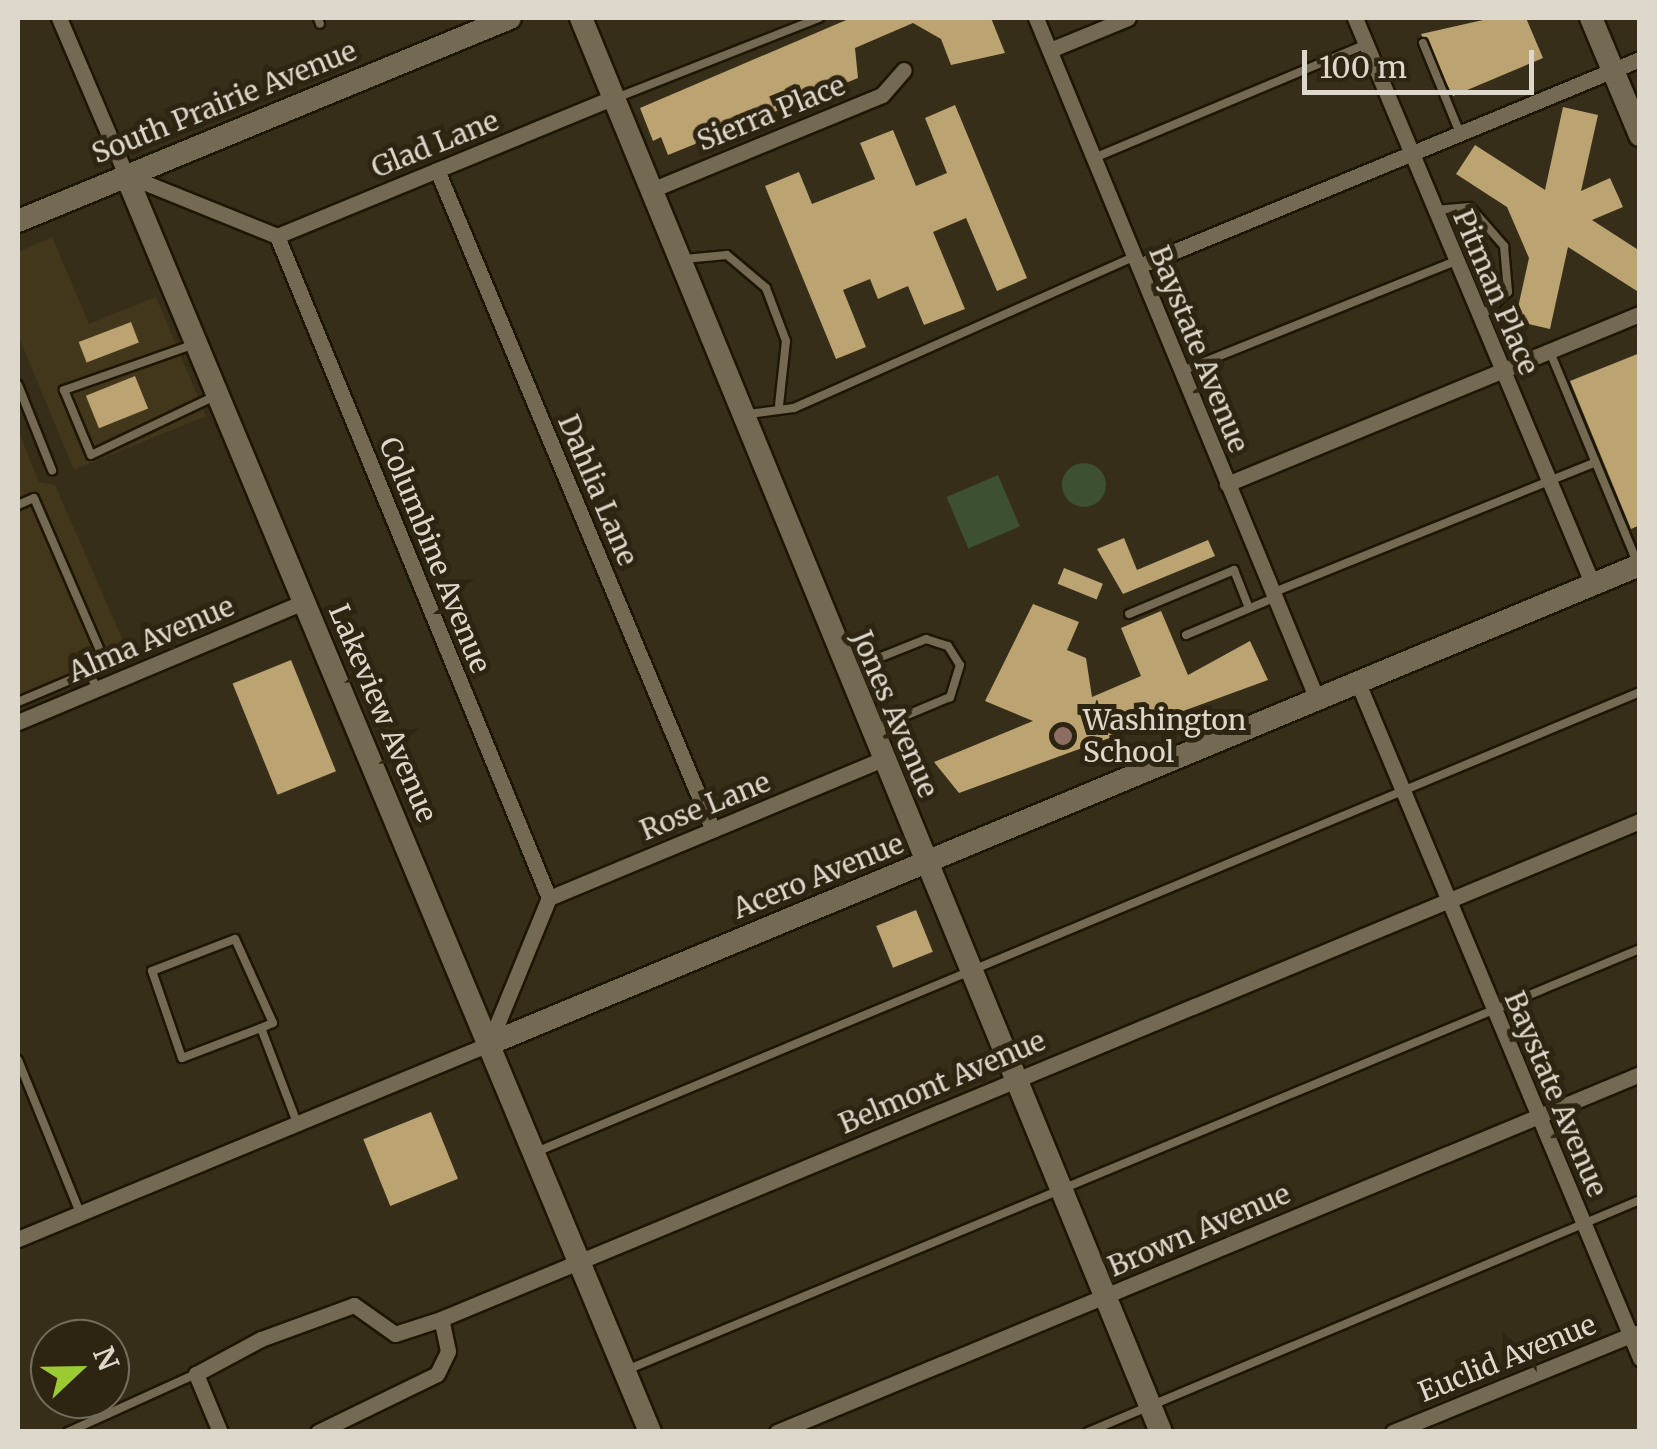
<!DOCTYPE html>
<html>
<head>
<meta charset="utf-8">
<style>
	body { margin:0 }
	#map { position:relative; width:1657px; height:1449px; overflow:hidden; background:#372e1a; font-family:Merriweather,serif }
	div>[style] { position:absolute }
	.built>* { inset:0; background:#42361b }
	.green>* { inset:0; background:#3d502f; transform-origin:0 0 }
	.round { border-radius:50% }
	.building>* { inset:0; background:#bba372; transform-origin:0 0 }
	.roads { filter:drop-shadow(2px 0 #1e1604) drop-shadow(-2px 0 #1e1604) drop-shadow(0 2px #1e1604) drop-shadow(0 -2px #1e1604) }
	.lane>* { height:8px; margin:-4px; padding:0 4px; transform-origin:4px; border-radius:4px; background:#746a54 }
	.street>* { height:15px; margin:-7.5px; padding:0 7.5px; transform-origin:7.5px; border-radius:7.5px; background:#746a54 }
	.secondary>* { height:22px; margin:-11px; padding:0 11px; transform-origin:11px; border-radius:11px; background:#746a54 }
	.dots>* { width:28px; height:28px; translate:-50% -50%; box-sizing:border-box; border:5px solid #2d2411; border-radius:50% }
	span { translate:-50% -50%; white-space:nowrap; text-align:center; line-height:1.15; -webkit-text-stroke:10px #2d2411; paint-order:stroke }
	.street-label { font-size:28px; color:#ded8cc }
	.poi-label { font-size:28px; color:#ded8cc }
	.left { translate:0 -50%; text-align:left }
	.frame { position:absolute; inset:0; border:20px solid #ded8cc; pointer-events:none }
	.north { position:absolute; left:30px; top:1319px; width:100px; height:100px; box-sizing:border-box; background:#2d2411; border:2px solid #746c5c; border-radius:50%; rotate:68deg; font-size:28px; font-weight:700; line-height:40px; text-align:center; color:#ded8cc }
	.north::after { content:''; display:block; margin:auto; width:35px; height:45px; background:#9cca32; clip-path:polygon(50% 0,100% 100%,50% 72%,0 100%) }
	.scale { position:absolute; left:1302px; top:50px; width:232px; height:45px; box-sizing:border-box; border:5px solid #ded8cc; border-top:0; padding-left:12px; font-size:30px; line-height:35px; white-space:nowrap; color:#ded8cc; -webkit-text-stroke:8px #2d2411; paint-order:stroke }
</style>
</head>
<body>
<div id="map">
	<div class="built">
		<i style="clip-path:polygon(52px 237px,89px 324px,156px 297px,206px 416px,74px 470px,18px 335px,18px 252px)"></i>
		<i style="clip-path:polygon(18px 430px,39px 482px,55px 485px,132px 661px,18px 709px)"></i>
	</div>
	<div class="green">
		<i class="round" style="left:1062px;top:463px;width:44px;height:44px"></i>
		<i style="left:998px;top:475px;width:56px;height:56px;rotate:67deg"></i>
	</div>
	<div class="building">
		<i style="clip-path:polygon(851px 18px,991px 18px,1005px 53px,951px 65px,941px 39px,913px 23px,855px 48px,858px 78px,668px 155px,661px 137px,653px 141px,640px 108px)"></i>
		<i style="clip-path:polygon(1492px 18px,1526px 18px,1543px 58px,1453px 96px,1421px 34px)"></i>
		<i style="clip-path:polygon(955px 105px,1027px 278px,997px 291px,966px 218px,933px 232px,965px 309px,924px 325px,908px 286px,878px 299px,870px 279px,843px 290px,866px 347px,836px 359px,765px 186px,799px 172px,812px 204px,875px 179px,860px 143px,893px 130px,916px 186px,947px 173px,925px 118px)"></i>
		<i style="clip-path:polygon(1563px 107px,1598px 115px,1581px 191px,1610px 178px,1623px 207px,1592px 220px,1640px 251px,1640px 293px,1568px 247px,1550px 329px,1515px 321px,1529px 258px,1507px 207px,1456px 174px,1475px 145px,1545px 190px)"></i>
		<i style="left:131px;top:322px;width:22px;height:56px;rotate:69deg"></i>
		<i style="clip-path:polygon(1640px 353px,1640px 525px,1631px 529px,1570px 381px)"></i>
		<i style="left:135px;top:376px;width:35px;height:53px;rotate:68deg"></i>
		<i style="clip-path:polygon(1124px 538px,1137px 570px,1208px 540px,1215px 556px,1123px 594px,1097px 549px)"></i>
		<i style="left:1064px;top:568px;width:42px;height:17px;rotate:22deg"></i>
		<i style="clip-path:polygon(1033px 604px,1079px 622px,1067px 650px,1086px 658px,1092px 697px,1141px 676px,1121px 628px,1161px 611px,1188px 675px,1250px 641px,1268px 680px,959px 793px,934px 762px,1033px 721px,985px 701px)"></i>
		<i style="left:291px;top:660px;width:120px;height:63px;rotate:68deg"></i>
		<i style="left:916px;top:910px;width:45px;height:43px;rotate:68deg"></i>
		<i style="left:431px;top:1112px;width:72px;height:73px;rotate:68deg"></i>
	</div>
	<div class="roads">
		<div class="lane">
			<i style="left:318px;top:18px;width:6px;rotate:72deg"></i>
			<i style="left:1423px;top:43px;width:97px;rotate:67.7deg"></i>
			<i style="left:616px;top:98px;width:218px;rotate:-21.5deg"></i>
			<i style="left:1094px;top:158px;width:295px;rotate:-22.7deg"></i>
			<i style="left:1435px;top:210px;width:35px;rotate:-5deg"></i>
			<i style="left:1470px;top:207px;width:52px;rotate:48.9deg"></i>
			<i style="left:1504px;top:246px;width:46px;rotate:85deg"></i>
			<i style="left:1508px;top:292px;width:38px;rotate:138deg"></i>
			<i style="left:684px;top:259px;width:43px;rotate:-5.3deg"></i>
			<i style="left:727px;top:255px;width:51px;rotate:40.2deg"></i>
			<i style="left:766px;top:288px;width:57px;rotate:69.3deg"></i>
			<i style="left:786px;top:341px;width:64px;rotate:96.2deg"></i>
			<i style="left:192px;top:345px;width:136px;rotate:160.6deg"></i>
			<i style="left:64px;top:390px;width:70px;rotate:67.4deg"></i>
			<i style="left:91px;top:455px;width:137px;rotate:-25.4deg"></i>
			<i style="left:1550px;top:352px;width:230px;rotate:67.5deg"></i>
			<i style="left:1182px;top:371px;width:295px;rotate:-21.9deg"></i>
			<i style="left:18px;top:385px;width:92px;rotate:68.2deg"></i>
			<i style="left:749px;top:414px;width:45px;rotate:-7.6deg"></i>
			<i style="left:794px;top:408px;width:373px;rotate:-24deg"></i>
			<i style="left:18px;top:505px;width:17px;rotate:-24deg"></i>
			<i style="left:34px;top:498px;width:181px;rotate:66.6deg"></i>
			<i style="left:106px;top:664px;width:19px;rotate:155deg"></i>
			<i style="left:1272px;top:593px;width:349px;rotate:-22deg"></i>
			<i style="left:1129px;top:614px;width:114px;rotate:-22.7deg"></i>
			<i style="left:1234px;top:570px;width:41px;rotate:68.5deg"></i>
			<i style="left:1186px;top:635px;width:95px;rotate:-22.8deg"></i>
			<i style="left:851px;top:669px;width:81px;rotate:-21.8deg"></i>
			<i style="left:926px;top:639px;width:23px;rotate:18deg"></i>
			<i style="left:948px;top:646px;width:22px;rotate:58deg"></i>
			<i style="left:960px;top:665px;width:34px;rotate:107deg"></i>
			<i style="left:950px;top:697px;width:82px;rotate:157.2deg"></i>
			<i style="left:18px;top:702px;width:77px;rotate:-22.9deg"></i>
			<i style="left:89px;top:672px;width:19px;rotate:65deg"></i>
			<i style="left:261px;top:1028px;width:13px;rotate:-23deg"></i>
			<i style="left:273px;top:1023px;width:92px;rotate:-114.3deg"></i>
			<i style="left:235px;top:939px;width:89px;rotate:158.9deg"></i>
			<i style="left:152px;top:971px;width:92px;rotate:71deg"></i>
			<i style="left:182px;top:1058px;width:85px;rotate:-20.8deg"></i>
			<i style="left:261px;top:1028px;width:102px;rotate:69.2deg"></i>
			<i style="left:18px;top:1060px;width:165px;rotate:67.9deg"></i>
			<i style="left:536px;top:1152px;width:1196px;rotate:-22.62deg"></i>
			<i style="left:629px;top:1369px;width:1095px;rotate:-22.56deg"></i>
			<i style="left:68px;top:1432px;width:141px;rotate:-24.4deg"></i>
			<i style="left:1088px;top:1432px;width:599px;rotate:-22.8deg"></i>
		</div>
		<div class="street">
			<i style="left:1036px;top:18px;width:737px;rotate:67.58deg"></i>
			<i style="left:1355px;top:18px;width:615px;rotate:67.23deg"></i>
			<i style="left:1050px;top:50px;width:84px;rotate:-22.3deg"></i>
			<i style="left:437px;top:170px;width:715px;rotate:67.31deg"></i>
			<i style="left:649px;top:191px;width:252px;rotate:-22.4deg"></i>
			<i style="left:882px;top:95px;width:33px;rotate:-49deg"></i>
			<i style="left:277px;top:236px;width:362px;rotate:-22.4deg"></i>
			<i style="left:1139px;top:266px;width:542px;rotate:-22.45deg"></i>
			<i style="left:1227px;top:484px;width:447px;rotate:-22.4deg"></i>
			<i style="left:1358px;top:683px;width:732px;rotate:67.33deg"></i>
			<i style="left:18px;top:722px;width:310px;rotate:-22.8deg"></i>
			<i style="left:549px;top:898px;width:360px;rotate:-22.6deg"></i>
			<i style="left:18px;top:1239px;width:510px;rotate:-22.49deg"></i>
			<i style="left:489px;top:1044px;width:158px;rotate:-67.7deg"></i>
			<i style="left:549px;top:898px;width:716px;rotate:-112.34deg"></i>
			<i style="left:277px;top:236px;width:163px;rotate:-158deg"></i>
			<i style="left:126px;top:175px;width:171px;rotate:-113.1deg"></i>
			<i style="left:220px;top:1432px;width:63px;rotate:-112.5deg"></i>
			<i style="left:196px;top:1374px;width:74px;rotate:-28.3deg"></i>
			<i style="left:261px;top:1339px;width:99px;rotate:-20.1deg"></i>
			<i style="left:354px;top:1305px;width:50px;rotate:35.3deg"></i>
			<i style="left:395px;top:1334px;width:48px;rotate:-18.1deg"></i>
			<i style="left:318px;top:1432px;width:132px;rotate:-26deg"></i>
			<i style="left:437px;top:1374px;width:25px;rotate:-64deg"></i>
			<i style="left:448px;top:1351px;width:33px;rotate:-102deg"></i>
			<i style="left:441px;top:1319px;width:1298px;rotate:-22.56deg"></i>
			<i style="left:777px;top:1432px;width:934px;rotate:-22.53deg"></i>
			<i style="left:1393px;top:1432px;width:262px;rotate:-22.2deg"></i>
		</div>
		<div class="secondary">
			<i style="left:581px;top:18px;width:1528px;rotate:67.7deg"></i>
			<i style="left:1591px;top:18px;width:127px;rotate:67.3deg"></i>
			<i style="left:126px;top:175px;width:1362px;rotate:67.37deg"></i>
			<i style="left:18px;top:221px;width:532px;rotate:-22.42deg"></i>
			<i style="left:489px;top:1044px;width:1247px;rotate:-22.6deg"></i>
		</div>
	</div>
	<div class="dots">
		<i style="left:1063px;top:736px;background:#8d6e63"></i>
	</div>
	<div class="street-label">
		<span style="left:224px;top:102px;rotate:-22deg">South Prairie Avenue</span>
		<span style="left:771px;top:113px;rotate:-22deg">Sierra Place</span>
		<span style="left:435px;top:144px;rotate:-22deg">Glad Lane</span>
		<span style="left:1496px;top:292px;rotate:67deg">Pitman Place</span>
		<span style="left:1199px;top:349px;rotate:68deg">Baystate Avenue</span>
		<span style="left:598px;top:490px;rotate:67deg">Dahlia Lane</span>
		<span style="left:435px;top:555px;rotate:68deg">Columbine Avenue</span>
		<span style="left:151px;top:639px;rotate:-23deg">Alma Avenue</span>
		<span style="left:383px;top:713px;rotate:67deg">Lakeview Avenue</span>
		<span style="left:895px;top:714px;rotate:67deg">Jones Avenue</span>
		<span style="left:705px;top:806px;rotate:-22deg">Rose Lane</span>
		<span style="left:818px;top:876px;rotate:-22deg">Acero Avenue</span>
		<span style="left:942px;top:1082px;rotate:-23deg">Belmont Avenue</span>
		<span style="left:1556px;top:1094px;rotate:67deg">Baystate Avenue</span>
		<span style="left:1199px;top:1230px;rotate:-23deg">Brown Avenue</span>
		<span style="left:1507px;top:1358px;rotate:-22deg">Euclid Avenue</span>
	</div>
	<div class="poi-label">
		<span class="left" style="left:1083px;top:736px">Washington<br>School</span>
	</div>
	<div class="frame"></div>
	<div class="north">N</div>
	<div class="scale">100 m</div>
</div>
</body>
</html>
